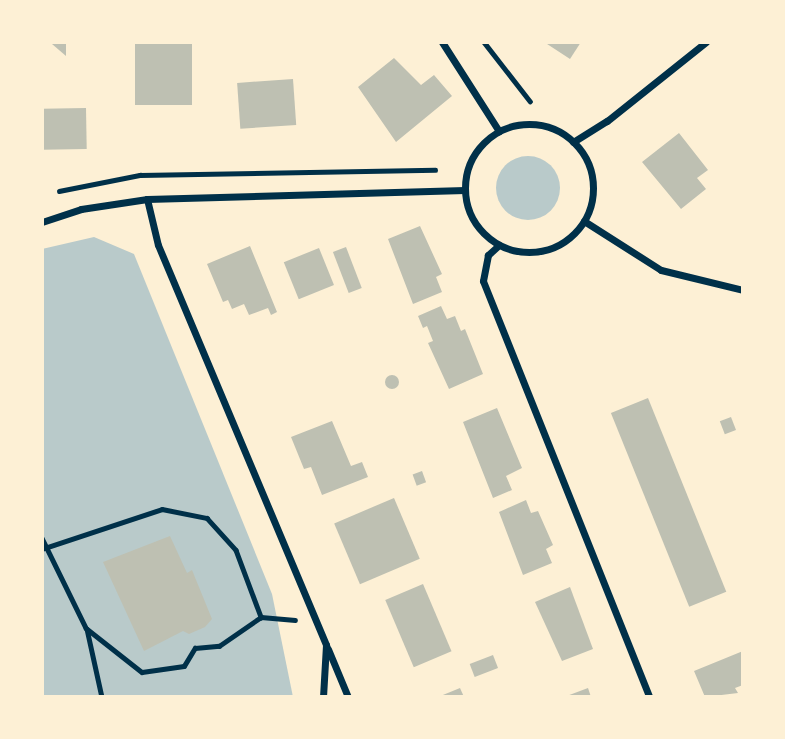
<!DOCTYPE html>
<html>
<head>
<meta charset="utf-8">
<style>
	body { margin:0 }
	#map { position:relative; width:785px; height:739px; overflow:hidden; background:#fdf0d5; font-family:"Golos Text",sans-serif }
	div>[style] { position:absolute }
	.green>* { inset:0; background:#b9caca }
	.round { border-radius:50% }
	.building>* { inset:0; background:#bec0b2; transform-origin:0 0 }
	.path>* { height:4.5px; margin:-2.25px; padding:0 2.25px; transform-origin:2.25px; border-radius:2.25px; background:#003049 }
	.minor>* { height:7px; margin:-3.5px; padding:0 3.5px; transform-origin:3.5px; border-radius:3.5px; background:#003049 }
	.minor>.ring { margin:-3.5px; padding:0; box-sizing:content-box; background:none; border:7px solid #003049; border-radius:50% }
	span { translate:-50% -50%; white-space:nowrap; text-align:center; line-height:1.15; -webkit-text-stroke:7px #fdf0d5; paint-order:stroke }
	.frame { position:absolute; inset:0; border:44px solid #fdf0d5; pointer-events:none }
</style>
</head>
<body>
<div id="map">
	<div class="green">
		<i class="round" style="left:496px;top:156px;width:64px;height:64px"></i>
		<i style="clip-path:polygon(94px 237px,134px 254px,272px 594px,293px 697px,42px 697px,42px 249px)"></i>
	</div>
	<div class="building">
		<i style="clip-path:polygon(52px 42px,66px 42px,66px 56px,52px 44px)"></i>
		<i style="left:135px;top:42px;width:57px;height:63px"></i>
		<i style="clip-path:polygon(544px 42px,581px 42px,570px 59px)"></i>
		<i style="clip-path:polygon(394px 58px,421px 85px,434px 75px,452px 96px,396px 142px,358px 87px)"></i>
		<i style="left:293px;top:79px;width:46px;height:56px;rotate:86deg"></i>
		<i style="left:86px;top:108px;width:41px;height:44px;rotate:89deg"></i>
		<i style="clip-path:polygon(679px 133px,708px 170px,697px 178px,706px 189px,681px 209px,642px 162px)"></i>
		<i style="clip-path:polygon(420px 226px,442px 274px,436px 277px,442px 292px,413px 304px,388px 239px)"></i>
		<i style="clip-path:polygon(250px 246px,277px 312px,271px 315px,268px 308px,249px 315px,244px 304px,232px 309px,228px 300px,223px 302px,207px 264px)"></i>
		<i style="left:346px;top:247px;width:44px;height:14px;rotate:69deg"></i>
		<i style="left:319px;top:248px;width:40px;height:38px;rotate:68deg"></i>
		<i style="clip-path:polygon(441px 306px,447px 319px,455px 316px,461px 331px,465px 329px,483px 374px,449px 389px,428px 343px,433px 341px,427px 326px,423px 328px,418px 316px)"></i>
		<i class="round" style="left:385px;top:375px;width:14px;height:14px"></i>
		<i style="left:648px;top:398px;width:209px;height:40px;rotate:68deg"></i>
		<i style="clip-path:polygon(497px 408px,522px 468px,506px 476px,512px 490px,493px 498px,463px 422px)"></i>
		<i style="left:731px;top:417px;width:14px;height:12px;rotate:69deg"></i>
		<i style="clip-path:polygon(332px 421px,351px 466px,362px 462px,368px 477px,322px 495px,311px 467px,304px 469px,291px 437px)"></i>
		<i style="left:422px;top:471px;width:12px;height:10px;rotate:70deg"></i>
		<i style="left:394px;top:498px;width:66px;height:65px;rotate:67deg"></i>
		<i style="clip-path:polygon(526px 500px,531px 513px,538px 511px,553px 545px,546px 549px,552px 563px,523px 575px,499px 512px)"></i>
		<i style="clip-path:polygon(170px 536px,187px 573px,192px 570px,212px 619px,205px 627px,189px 634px,183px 631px,144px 651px,103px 562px)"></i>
		<i style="left:423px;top:584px;width:73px;height:41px;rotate:67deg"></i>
		<i style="clip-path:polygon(570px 587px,593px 649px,562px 661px,535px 602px)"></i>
		<i style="clip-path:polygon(743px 651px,743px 685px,735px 688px,738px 693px,705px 697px,694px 671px)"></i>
		<i style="left:493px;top:655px;width:14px;height:25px;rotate:69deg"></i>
		<i style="clip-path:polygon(460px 688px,464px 697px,438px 697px)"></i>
		<i style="clip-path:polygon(588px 688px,591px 697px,564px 697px)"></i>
	</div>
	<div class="path">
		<i style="left:484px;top:42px;width:75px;rotate:52.1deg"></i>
		<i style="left:59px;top:191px;width:83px;rotate:-11.2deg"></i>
		<i style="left:140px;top:175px;width:295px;rotate:-1deg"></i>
		<i style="left:42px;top:538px;width:100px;rotate:63.9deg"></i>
		<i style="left:86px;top:628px;width:71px;rotate:38.2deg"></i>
		<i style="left:142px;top:672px;width:42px;rotate:-8.1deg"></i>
		<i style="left:184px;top:666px;width:21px;rotate:-59deg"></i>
		<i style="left:195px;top:648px;width:24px;rotate:-5deg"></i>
		<i style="left:219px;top:646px;width:51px;rotate:-34.6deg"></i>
		<i style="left:261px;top:617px;width:34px;rotate:5deg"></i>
		<i style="left:42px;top:549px;width:126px;rotate:-18.4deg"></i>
		<i style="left:162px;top:509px;width:46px;rotate:11.3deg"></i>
		<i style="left:207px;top:518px;width:43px;rotate:47.8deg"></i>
		<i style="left:236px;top:550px;width:72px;rotate:69.5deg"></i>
		<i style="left:87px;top:629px;width:70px;rotate:77.6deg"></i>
	</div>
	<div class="minor">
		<i style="left:442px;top:42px;width:106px;rotate:57.4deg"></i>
		<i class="ring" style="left:465px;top:124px;width:121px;height:121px"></i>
		<i style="left:573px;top:142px;width:40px;rotate:-32deg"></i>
		<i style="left:607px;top:121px;width:127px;rotate:-38.6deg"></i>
		<i style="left:147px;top:199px;width:47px;rotate:76.6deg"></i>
		<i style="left:158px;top:245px;width:434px;rotate:67.2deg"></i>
		<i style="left:326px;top:645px;width:52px;rotate:93.3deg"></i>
		<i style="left:584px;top:221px;width:91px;rotate:32.5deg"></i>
		<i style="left:661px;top:270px;width:84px;rotate:13.7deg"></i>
		<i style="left:42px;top:222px;width:41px;rotate:-18.4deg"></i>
		<i style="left:81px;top:209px;width:67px;rotate:-8.6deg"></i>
		<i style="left:147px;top:199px;width:318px;rotate:-1.6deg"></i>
		<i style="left:499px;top:245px;width:15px;rotate:138deg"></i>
		<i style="left:488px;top:255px;width:26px;rotate:101deg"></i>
		<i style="left:483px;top:281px;width:448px;rotate:68.2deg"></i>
		<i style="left:328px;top:649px;width:52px;rotate:67.4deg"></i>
	</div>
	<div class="frame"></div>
</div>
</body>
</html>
